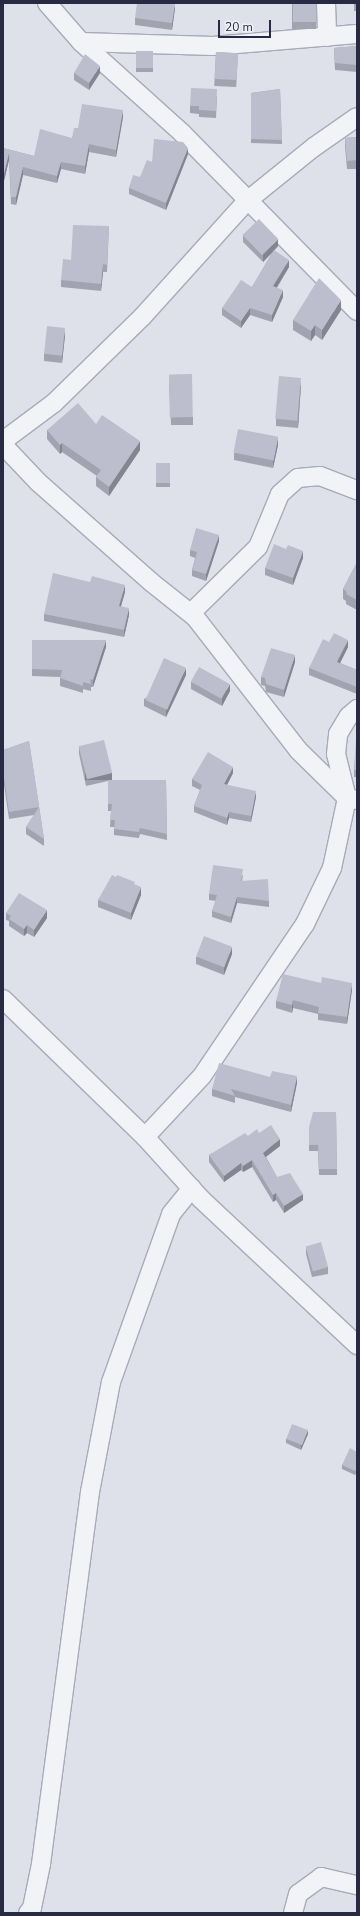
<!DOCTYPE html>
<html>
<head>
<meta charset="utf-8">
<style>
	body { margin:0 }
	#map { position:relative; width:360px; height:1916px; overflow:hidden; background:#dfe1ea; font-family:"Nunito Sans",sans-serif }
	div>[style] { position:absolute }
	.roads { filter:drop-shadow(1px 0 #a8aab8) drop-shadow(-1px 0 #a8aab8) drop-shadow(0 1px #a8aab8) drop-shadow(0 -1px #a8aab8) }
	.minor>* { height:18px; margin:-9px; padding:0 9px; transform-origin:9px; border-radius:9px; background:#f2f3f7 }
	.wall>* { inset:0; background:#a2a3b0; transform-origin:0 0 }
	.shaded-wall>* { inset:0; background:#848590; transform-origin:0 0 }
	.building>* { inset:0; background:#bcbecd; transform-origin:0 0 }
	span { translate:-50% -50%; white-space:nowrap; text-align:center; line-height:1.15; -webkit-text-stroke:3px #eff0f7; paint-order:stroke }
	.frame { position:absolute; inset:0; border:4px solid #272a42; pointer-events:none }
	.scale { position:absolute; left:218px; top:20px; width:53px; height:18px; box-sizing:border-box; border:2px solid #272a42; border-top:0; padding-left:5px; font-size:12px; line-height:14px; white-space:nowrap; color:#272a42; -webkit-text-stroke:3px #eff0f7; paint-order:stroke }
</style>
</head>
<body>
<div id="map">
	<div class="roads">
		<div class="minor">
			<i style="left:47px;top:3px;width:52px;rotate:48.9deg"></i>
			<i style="left:81px;top:42px;width:137px;rotate:42deg"></i>
			<i style="left:183px;top:134px;width:248px;rotate:45.5deg"></i>
			<i style="left:326px;top:3px;width:34px;rotate:88deg"></i>
			<i style="left:81px;top:42px;width:132px;rotate:1.7deg"></i>
			<i style="left:213px;top:46px;width:144px;rotate:-4.8deg"></i>
			<i style="left:3px;top:441px;width:64px;rotate:-36.7deg"></i>
			<i style="left:54px;top:403px;width:124px;rotate:-44.3deg"></i>
			<i style="left:143px;top:316px;width:155px;rotate:-47.9deg"></i>
			<i style="left:247px;top:201px;width:86px;rotate:-38.9deg"></i>
			<i style="left:314px;top:147px;width:52px;rotate:-34.9deg"></i>
			<i style="left:3px;top:445px;width:51px;rotate:46.6deg"></i>
			<i style="left:38px;top:482px;width:151px;rotate:41.5deg"></i>
			<i style="left:151px;top:582px;width:56px;rotate:38.5deg"></i>
			<i style="left:195px;top:617px;width:168px;rotate:52.2deg"></i>
			<i style="left:298px;top:750px;width:69px;rotate:44.4deg"></i>
			<i style="left:347px;top:798px;width:10px;rotate:11deg"></i>
			<i style="left:191px;top:613px;width:94px;rotate:-44.6deg"></i>
			<i style="left:258px;top:547px;width:57px;rotate:-67.5deg"></i>
			<i style="left:280px;top:494px;width:24px;rotate:-42deg"></i>
			<i style="left:298px;top:478px;width:22px;rotate:-5deg"></i>
			<i style="left:320px;top:476px;width:40px;rotate:21deg"></i>
			<i style="left:3px;top:999px;width:198px;rotate:44.2deg"></i>
			<i style="left:145px;top:1137px;width:84px;rotate:47.9deg"></i>
			<i style="left:201px;top:1199px;width:214px;rotate:43.1deg"></i>
			<i style="left:145px;top:1137px;width:83px;rotate:-46.9deg"></i>
			<i style="left:202px;top:1076px;width:184px;rotate:-55.9deg"></i>
			<i style="left:305px;top:924px;width:62px;rotate:-64.3deg"></i>
			<i style="left:332px;top:868px;width:72px;rotate:-77.9deg"></i>
			<i style="left:347px;top:798px;width:45px;rotate:-104deg"></i>
			<i style="left:336px;top:754px;width:20px;rotate:-84deg"></i>
			<i style="left:338px;top:734px;width:21px;rotate:-59deg"></i>
			<i style="left:349px;top:716px;width:11px;rotate:-41deg"></i>
			<i style="left:28px;top:1913px;width:6px;rotate:-51deg"></i>
			<i style="left:32px;top:1908px;width:45px;rotate:-78.4deg"></i>
			<i style="left:41px;top:1864px;width:375px;rotate:-82.5deg"></i>
			<i style="left:90px;top:1492px;width:112px;rotate:-79.2deg"></i>
			<i style="left:111px;top:1382px;width:178px;rotate:-70.3deg"></i>
			<i style="left:171px;top:1214px;width:33px;rotate:-51deg"></i>
			<i style="left:293px;top:1913px;width:20px;rotate:-75deg"></i>
			<i style="left:298px;top:1894px;width:29px;rotate:-36deg"></i>
			<i style="left:321px;top:1877px;width:37px;rotate:13deg"></i>
		</div>
	</div>
	<div class="wall">
		<i style="left:292px;top:3px;width:24px;height:26px"></i>
		<i style="left:354px;top:3px;width:3px;height:8px"></i>
		<i style="clip-path:polygon(175px 8px,172px 30px,135px 25px,135px 18px)"></i>
		<i style="clip-path:polygon(357px 46px,357px 72px,335px 70px,334px 48px)"></i>
		<i style="left:136px;top:51px;width:17px;height:21px"></i>
		<i style="left:216px;top:52px;width:22px;height:34px;rotate:3deg"></i>
		<i style="clip-path:polygon(74px 73px,100px 73px,89px 90px,74px 80px)"></i>
		<i style="clip-path:polygon(280px 89px,282px 144px,251px 143px,251px 93px)"></i>
		<i style="clip-path:polygon(217px 96px,216px 118px,199px 117px,199px 114px,190px 113px,190px 106px)"></i>
		<i style="clip-path:polygon(123px 117px,116px 157px,89px 152px,85px 174px,61px 169px,57px 183px,23px 175px,16px 205px,11px 204px,9px 160px,3px 185px,3px 148px,34px 156px,72px 138px,78px 128px)"></i>
		<i style="clip-path:polygon(357px 137px,357px 169px,347px 169px,345px 146px,345px 138px)"></i>
		<i style="clip-path:polygon(188px 154px,166px 210px,129px 194px,129px 188px,140px 177px,152px 162px)"></i>
		<i style="clip-path:polygon(109px 226px,107px 272px,103px 272px,101px 291px,61px 287px,61px 280px)"></i>
		<i style="clip-path:polygon(243px 235px,278px 246px,274px 251px,289px 267px,277px 288px,283px 297px,272px 322px,250px 315px,241px 328px,222px 315px,222px 308px,252px 287px,272px 253px,263px 262px,243px 242px)"></i>
		<i style="clip-path:polygon(341px 310px,322px 340px,315px 335px,311px 341px,293px 330px,293px 320px)"></i>
		<i style="clip-path:polygon(65px 335px,62px 363px,44px 361px,44px 354px)"></i>
		<i style="clip-path:polygon(169px 382px,193px 417px,193px 425px,171px 425px)"></i>
		<i style="clip-path:polygon(301px 385px,298px 428px,276px 426px,276px 419px)"></i>
		<i style="clip-path:polygon(96px 424px,140px 450px,109px 496px,96px 486px,96px 477px,97px 476px,62px 452px,60px 454px,47px 439px,47px 430px)"></i>
		<i style="clip-path:polygon(278px 445px,273px 468px,234px 460px,234px 453px)"></i>
		<i style="left:156px;top:463px;width:14px;height:24px"></i>
		<i style="clip-path:polygon(219px 541px,206px 581px,192px 576px,192px 570px,195px 558px,190px 556px,190px 550px)"></i>
		<i style="clip-path:polygon(303px 558px,293px 585px,265px 575px,265px 568px)"></i>
		<i style="clip-path:polygon(357px 562px,357px 610px,346px 604px,346px 601px,343px 599px,343px 589px)"></i>
		<i style="clip-path:polygon(125px 592px,121px 606px,129px 615px,124px 637px,44px 621px,44px 614px)"></i>
		<i style="clip-path:polygon(32px 640px,106px 647px,93px 687px,91px 687px,91px 691px,83px 689px,83px 693px,60px 686px,60px 677px,32px 676px)"></i>
		<i style="clip-path:polygon(329px 642px,348px 647px,340px 663px,357px 670px,357px 694px,309px 675px,309px 668px)"></i>
		<i style="clip-path:polygon(295px 662px,284px 697px,266px 692px,265px 686px,261px 685px,261px 677px)"></i>
		<i style="clip-path:polygon(186px 675px,166px 717px,144px 706px,144px 699px)"></i>
		<i style="clip-path:polygon(191px 682px,230px 691px,222px 706px,191px 689px)"></i>
		<i style="clip-path:polygon(357px 739px,357px 777px,354px 777px,354px 770px)"></i>
		<i style="clip-path:polygon(29px 741px,44px 839px,44px 846px,26px 834px,26px 827px,34px 815px,9px 819px,3px 778px,3px 750px)"></i>
		<i style="clip-path:polygon(79px 746px,112px 780px,109px 780px,166px 780px,167px 840px,140px 834px,139px 838px,114px 835px,114px 827px,110px 827px,111px 811px,108px 811px,108px 781px,86px 786px,79px 754px)"></i>
		<i style="clip-path:polygon(233px 773px,227px 785px,256px 797px,251px 822px,229px 818px,227px 825px,194px 812px,194px 806px,200px 790px,192px 786px,192px 779px)"></i>
		<i style="clip-path:polygon(243px 875px,242px 881px,269px 901px,269px 907px,237px 903px,231px 923px,212px 917px,212px 911px,216px 901px,209px 900px,209px 894px)"></i>
		<i style="clip-path:polygon(135px 885px,141px 895px,131px 920px,98px 907px,98px 900px)"></i>
		<i style="clip-path:polygon(6px 913px,47px 918px,34px 937px,27px 933px,24px 936px,9px 926px,9px 921px,6px 920px)"></i>
		<i style="clip-path:polygon(232px 954px,224px 975px,196px 964px,196px 957px)"></i>
		<i style="clip-path:polygon(321px 983px,352px 990px,347px 1024px,318px 1020px,318px 1014px,293px 1008px,292px 1013px,276px 1008px,276px 1001px)"></i>
		<i style="clip-path:polygon(270px 1077px,297px 1083px,291px 1112px,235px 1097px,235px 1103px,212px 1096px,212px 1089px)"></i>
		<i style="clip-path:polygon(336px 1112px,337px 1175px,319px 1175px,318px 1151px,309px 1151px,309px 1127px)"></i>
		<i style="clip-path:polygon(259px 1133px,280px 1146px,266px 1157px,277px 1177px,303px 1200px,284px 1213px,276px 1200px,273px 1202px,252px 1167px,243px 1172px,241px 1170px,224px 1182px,209px 1162px,209px 1155px,248px 1136px)"></i>
		<i style="clip-path:polygon(306px 1247px,328px 1267px,328px 1274px,312px 1277px,306px 1254px)"></i>
		<i style="clip-path:polygon(308px 1434px,301px 1450px,286px 1443px,286px 1439px)"></i>
		<i style="clip-path:polygon(357px 1452px,357px 1472px,355px 1475px,342px 1469px,342px 1465px)"></i>
	</div>
	<div class="shaded-wall">
		<i style="clip-path:polygon(175px 3px,175px 8px,172px 30px,172px 23px)"></i>
		<i style="clip-path:polygon(100px 66px,100px 73px,89px 90px,89px 83px)"></i>
		<i style="clip-path:polygon(123px 110px,123px 117px,116px 157px,116px 150px)"></i>
		<i style="clip-path:polygon(89px 144px,89px 152px,85px 174px,85px 166px)"></i>
		<i style="clip-path:polygon(188px 148px,188px 154px,166px 210px,166px 203px)"></i>
		<i style="clip-path:polygon(9px 153px,9px 160px,3px 185px,3px 178px)"></i>
		<i style="clip-path:polygon(61px 162px,61px 169px,57px 183px,57px 176px)"></i>
		<i style="clip-path:polygon(23px 167px,23px 175px,16px 205px,16px 197px)"></i>
		<i style="clip-path:polygon(278px 239px,278px 246px,263px 262px,263px 255px)"></i>
		<i style="clip-path:polygon(289px 260px,289px 267px,273px 293px,273px 286px)"></i>
		<i style="clip-path:polygon(103px 264px,103px 272px,101px 291px,101px 284px)"></i>
		<i style="clip-path:polygon(283px 290px,283px 297px,272px 322px,272px 315px)"></i>
		<i style="clip-path:polygon(341px 300px,341px 310px,322px 340px,322px 330px)"></i>
		<i style="clip-path:polygon(250px 308px,250px 315px,241px 328px,241px 321px)"></i>
		<i style="clip-path:polygon(315px 325px,315px 335px,311px 341px,311px 331px)"></i>
		<i style="clip-path:polygon(65px 328px,65px 335px,62px 363px,62px 356px)"></i>
		<i style="clip-path:polygon(301px 378px,301px 385px,298px 428px,298px 421px)"></i>
		<i style="clip-path:polygon(278px 437px,278px 445px,273px 468px,273px 461px)"></i>
		<i style="clip-path:polygon(140px 441px,140px 450px,109px 496px,109px 487px)"></i>
		<i style="clip-path:polygon(62px 443px,62px 452px,60px 454px,60px 445px)"></i>
		<i style="clip-path:polygon(219px 535px,219px 541px,206px 581px,206px 574px)"></i>
		<i style="clip-path:polygon(303px 551px,303px 558px,293px 585px,293px 578px)"></i>
		<i style="clip-path:polygon(125px 585px,125px 592px,119px 613px,119px 606px)"></i>
		<i style="clip-path:polygon(129px 608px,129px 615px,124px 637px,124px 630px)"></i>
		<i style="clip-path:polygon(106px 640px,106px 647px,93px 687px,93px 680px)"></i>
		<i style="clip-path:polygon(348px 640px,348px 647px,337px 669px,337px 662px)"></i>
		<i style="clip-path:polygon(295px 655px,295px 662px,284px 697px,284px 690px)"></i>
		<i style="clip-path:polygon(186px 668px,186px 675px,166px 717px,166px 710px)"></i>
		<i style="clip-path:polygon(230px 684px,230px 691px,222px 706px,222px 698px)"></i>
		<i style="clip-path:polygon(233px 767px,233px 773px,224px 791px,224px 784px)"></i>
		<i style="left:112px;top:773px;width:7px;height:27px;rotate:90deg"></i>
		<i style="clip-path:polygon(256px 791px,256px 797px,251px 822px,251px 816px)"></i>
		<i style="clip-path:polygon(229px 812px,229px 818px,227px 825px,227px 818px)"></i>
		<i style="clip-path:polygon(141px 887px,141px 895px,131px 920px,131px 913px)"></i>
		<i style="clip-path:polygon(237px 897px,237px 903px,231px 923px,231px 917px)"></i>
		<i style="clip-path:polygon(47px 910px,47px 918px,34px 937px,34px 930px)"></i>
		<i style="clip-path:polygon(27px 925px,27px 933px,24px 936px,24px 929px)"></i>
		<i style="clip-path:polygon(232px 947px,232px 954px,224px 975px,224px 968px)"></i>
		<i style="clip-path:polygon(352px 983px,352px 990px,347px 1024px,347px 1017px)"></i>
		<i style="clip-path:polygon(293px 1000px,293px 1008px,292px 1013px,292px 1005px)"></i>
		<i style="clip-path:polygon(297px 1076px,297px 1083px,291px 1112px,291px 1105px)"></i>
		<i style="clip-path:polygon(280px 1139px,280px 1146px,263px 1159px,263px 1153px)"></i>
		<i style="clip-path:polygon(252px 1160px,252px 1167px,243px 1172px,243px 1166px)"></i>
		<i style="clip-path:polygon(241px 1163px,241px 1170px,224px 1182px,224px 1176px)"></i>
		<i style="clip-path:polygon(276px 1193px,276px 1200px,273px 1202px,273px 1195px)"></i>
		<i style="clip-path:polygon(303px 1194px,303px 1200px,284px 1213px,284px 1206px)"></i>
		<i style="clip-path:polygon(308px 1430px,308px 1434px,301px 1450px,301px 1446px)"></i>
	</div>
	<div class="building">
		<i style="clip-path:polygon(137px 3px,175px 3px,172px 23px,135px 18px)"></i>
		<i style="left:293px;top:3px;width:23px;height:19px"></i>
		<i style="clip-path:polygon(357px 46px,357px 65px,335px 63px,334px 48px)"></i>
		<i style="left:136px;top:51px;width:17px;height:17px"></i>
		<i style="left:216px;top:52px;width:22px;height:27px;rotate:3deg"></i>
		<i style="clip-path:polygon(85px 54px,100px 66px,89px 83px,74px 73px)"></i>
		<i style="clip-path:polygon(191px 88px,217px 89px,216px 111px,199px 110px,199px 106px,190px 106px)"></i>
		<i style="clip-path:polygon(280px 89px,282px 140px,251px 139px,251px 93px)"></i>
		<i style="clip-path:polygon(82px 104px,123px 110px,116px 150px,89px 144px,85px 166px,61px 162px,57px 176px,23px 167px,16px 197px,11px 197px,9px 153px,3px 178px,3px 148px,34px 156px,40px 129px,72px 138px,74px 128px,78px 128px)"></i>
		<i style="clip-path:polygon(357px 137px,357px 160px,347px 161px,345px 138px)"></i>
		<i style="clip-path:polygon(154px 139px,183px 142px,188px 148px,166px 203px,129px 188px,133px 175px,140px 177px,147px 160px,152px 162px)"></i>
		<i style="left:259px;top:219px;width:28px;height:23px;rotate:46deg"></i>
		<i style="clip-path:polygon(73px 225px,109px 226px,107px 265px,103px 264px,101px 284px,61px 280px,63px 259px,71px 260px)"></i>
		<i style="clip-path:polygon(274px 250px,289px 260px,273px 286px,283px 290px,272px 315px,250px 308px,241px 321px,222px 308px,241px 280px,252px 287px)"></i>
		<i style="clip-path:polygon(319px 278px,341px 300px,322px 330px,315px 325px,311px 331px,293px 320px)"></i>
		<i style="left:47px;top:326px;width:18px;height:28px;rotate:6deg"></i>
		<i style="left:192px;top:374px;width:43px;height:23px;rotate:89deg"></i>
		<i style="left:279px;top:376px;width:22px;height:43px;rotate:5deg"></i>
		<i style="clip-path:polygon(78px 403px,96px 424px,102px 415px,140px 441px,109px 487px,96px 477px,101px 470px,62px 443px,60px 445px,47px 430px)"></i>
		<i style="left:238px;top:429px;width:41px;height:24px;rotate:11deg"></i>
		<i style="left:156px;top:463px;width:14px;height:20px"></i>
		<i style="clip-path:polygon(196px 528px,219px 535px,206px 574px,192px 570px,197px 552px,190px 550px)"></i>
		<i style="clip-path:polygon(274px 544px,286px 549px,288px 545px,303px 551px,293px 578px,265px 568px)"></i>
		<i style="clip-path:polygon(357px 562px,357px 600px,346px 594px,347px 592px,343px 589px)"></i>
		<i style="clip-path:polygon(53px 573px,90px 582px,92px 576px,125px 585px,119px 606px,129px 608px,124px 630px,44px 614px)"></i>
		<i style="clip-path:polygon(334px 633px,348px 640px,337px 662px,357px 670px,357px 687px,309px 668px,323px 639px,329px 642px)"></i>
		<i style="clip-path:polygon(32px 640px,106px 640px,93px 680px,90px 679px,91px 684px,83px 682px,83px 686px,60px 678px,62px 670px,32px 669px)"></i>
		<i style="clip-path:polygon(271px 648px,295px 655px,284px 690px,266px 684px,265px 678px,261px 677px)"></i>
		<i style="left:164px;top:658px;width:24px;height:46px;rotate:24deg"></i>
		<i style="left:199px;top:667px;width:35px;height:17px;rotate:29deg"></i>
		<i style="clip-path:polygon(356px 739px,357px 739px,357px 770px,354px 770px)"></i>
		<i style="left:104px;top:740px;width:34px;height:26px;rotate:76deg"></i>
		<i style="clip-path:polygon(29px 741px,44px 839px,26px 827px,39px 807px,9px 812px,3px 771px,3px 750px)"></i>
		<i style="clip-path:polygon(208px 752px,233px 767px,224px 784px,256px 791px,251px 816px,229px 812px,227px 818px,194px 806px,202px 785px,192px 779px)"></i>
		<i style="clip-path:polygon(108px 780px,166px 780px,167px 834px,140px 828px,139px 832px,114px 829px,115px 820px,110px 820px,112px 804px,108px 804px)"></i>
		<i style="clip-path:polygon(213px 865px,243px 869px,241px 881px,268px 879px,269px 901px,237px 897px,231px 917px,212px 911px,217px 895px,209px 894px)"></i>
		<i style="clip-path:polygon(112px 875px,116px 877px,117px 875px,135px 882px,134px 884px,141px 887px,131px 913px,98px 900px)"></i>
		<i style="clip-path:polygon(19px 893px,47px 910px,34px 930px,27px 925px,24px 929px,9px 919px,11px 916px,6px 913px)"></i>
		<i style="left:204px;top:936px;width:30px;height:22px;rotate:21deg"></i>
		<i style="clip-path:polygon(283px 974px,321px 983px,322px 977px,352px 983px,347px 1017px,318px 1013px,319px 1007px,293px 1000px,292px 1005px,276px 1001px)"></i>
		<i style="clip-path:polygon(219px 1063px,270px 1077px,272px 1071px,297px 1076px,291px 1105px,231px 1089px,235px 1096px,212px 1089px)"></i>
		<i style="clip-path:polygon(313px 1112px,336px 1112px,337px 1169px,319px 1169px,318px 1145px,309px 1145px,309px 1127px)"></i>
		<i style="clip-path:polygon(271px 1125px,280px 1139px,263px 1153px,277px 1177px,290px 1173px,303px 1194px,284px 1206px,276px 1193px,273px 1195px,252px 1160px,243px 1166px,241px 1163px,224px 1176px,209px 1155px,245px 1133px,248px 1136px,257px 1129px,259px 1133px)"></i>
		<i style="left:321px;top:1242px;width:26px;height:16px;rotate:74deg"></i>
		<i style="left:292px;top:1424px;width:17px;height:16px;rotate:21deg"></i>
		<i style="clip-path:polygon(350px 1448px,357px 1452px,357px 1468px,355px 1471px,342px 1465px)"></i>
	</div>
	<div class="frame"></div>
	<div class="scale">20 m</div>
</div>
</body>
</html>
